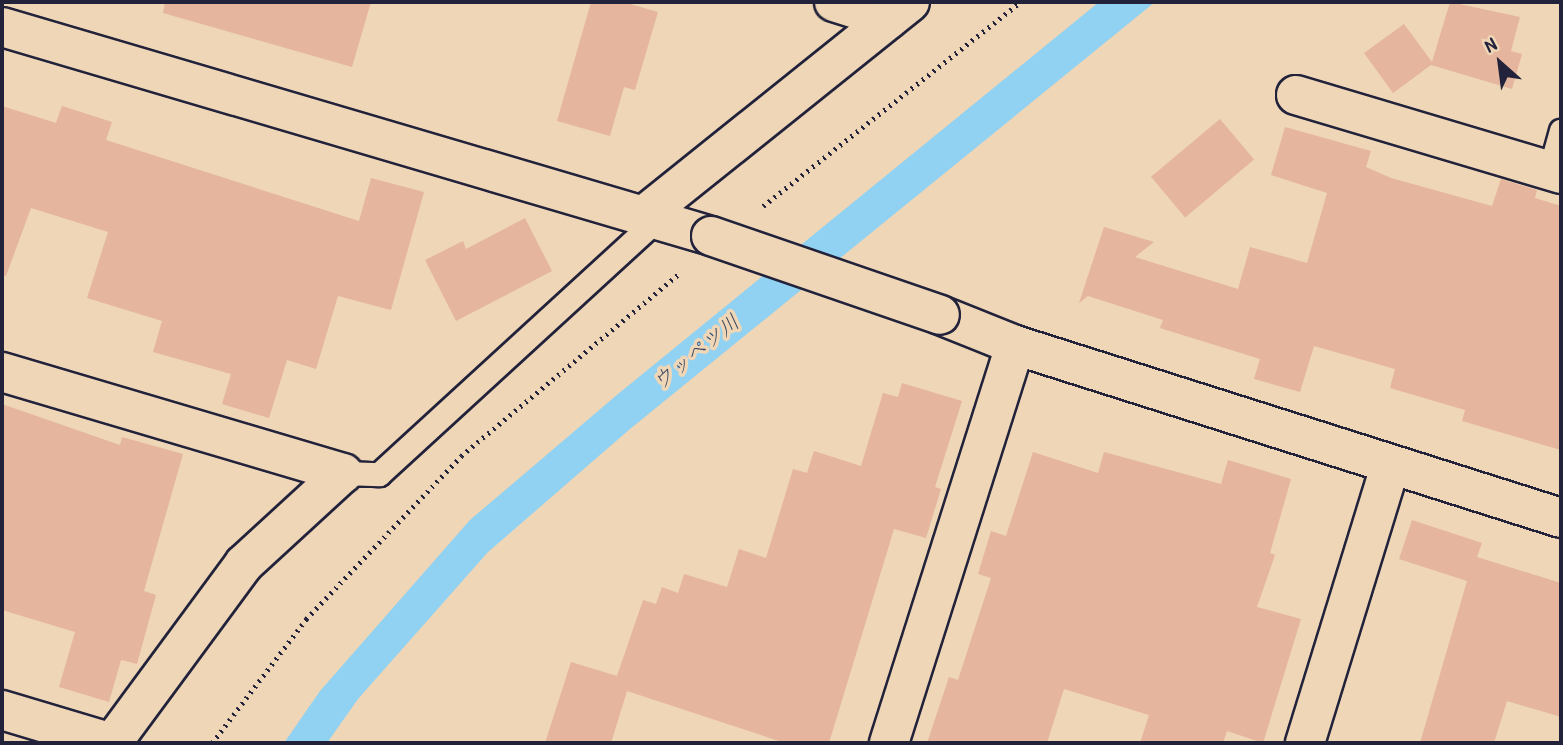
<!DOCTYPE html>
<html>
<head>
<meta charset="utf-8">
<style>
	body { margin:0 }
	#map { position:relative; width:1563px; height:745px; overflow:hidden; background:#eed6b6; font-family:"Patrick Hand","Klee One",sans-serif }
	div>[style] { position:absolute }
	.water>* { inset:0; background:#91d1f2 }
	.building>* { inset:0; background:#e5b59d; transform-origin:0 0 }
	.path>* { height:4.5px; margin-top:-2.25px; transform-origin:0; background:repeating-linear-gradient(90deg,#22223b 0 2px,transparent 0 7px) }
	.roads { filter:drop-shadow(2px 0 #22223b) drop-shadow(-2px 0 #22223b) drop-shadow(0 2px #22223b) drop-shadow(0 -2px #22223b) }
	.lane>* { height:23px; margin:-11.5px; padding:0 11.5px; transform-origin:11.5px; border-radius:11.5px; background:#eed6b6 }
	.street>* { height:38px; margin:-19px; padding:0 19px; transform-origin:19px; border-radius:19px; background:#eed6b6 }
	.bridges { filter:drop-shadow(2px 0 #22223b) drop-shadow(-2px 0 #22223b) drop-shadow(0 2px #22223b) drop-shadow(0 -2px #22223b) }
	.street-bridge>* { height:38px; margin:-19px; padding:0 19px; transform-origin:19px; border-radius:19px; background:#eed6b6 }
	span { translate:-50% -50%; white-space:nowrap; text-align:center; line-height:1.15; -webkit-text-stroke:7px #eed6b6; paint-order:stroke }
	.water-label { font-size:21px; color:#384560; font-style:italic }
	.frame { position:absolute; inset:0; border:4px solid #22223b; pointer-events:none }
	.north { position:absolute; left:1465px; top:28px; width:70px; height:70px; -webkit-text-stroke:5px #eed6b6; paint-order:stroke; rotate:332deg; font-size:19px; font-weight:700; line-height:28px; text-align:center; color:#22223b }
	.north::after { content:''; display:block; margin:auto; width:24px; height:32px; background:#22223b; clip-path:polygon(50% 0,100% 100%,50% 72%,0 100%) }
</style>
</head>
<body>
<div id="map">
	<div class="water">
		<i style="clip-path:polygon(1099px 2px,1155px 2px,630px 429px,488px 552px,358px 699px,327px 743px,284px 743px,320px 691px,470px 520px,618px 394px)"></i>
	</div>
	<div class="building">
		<i style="clip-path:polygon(165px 2px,371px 2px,352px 67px,163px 13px)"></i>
		<i style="clip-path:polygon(591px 2px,623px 2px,658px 12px,635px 90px,624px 87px,610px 136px,557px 121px)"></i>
		<i style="clip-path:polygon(1450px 2px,1520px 17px,1511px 51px,1522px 54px,1512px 89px,1431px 65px,1393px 93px,1364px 53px,1404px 24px,1432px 62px)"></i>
		<i style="clip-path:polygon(2px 106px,56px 123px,62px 106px,112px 122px,106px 140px,359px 221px,371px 178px,424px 192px,391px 310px,338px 296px,316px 369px,287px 360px,269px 418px,222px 404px,231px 374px,153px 352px,162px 321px,87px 298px,108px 232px,31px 208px,6px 276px,2px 275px)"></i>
		<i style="left:1220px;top:119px;width:53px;height:90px;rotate:50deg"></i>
		<i style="clip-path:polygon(1285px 127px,1371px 151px,1366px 167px,1391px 178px,1492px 206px,1501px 179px,1537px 190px,1535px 198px,1561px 206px,1561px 450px,1462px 421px,1465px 410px,1390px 388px,1395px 369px,1314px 346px,1300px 392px,1254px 379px,1260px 359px,1160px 328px,1163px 320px,1088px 296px,1079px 303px,1104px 227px,1154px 242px,1135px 257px,1238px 289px,1250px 247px,1307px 263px,1327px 193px,1271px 175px)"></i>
		<i style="clip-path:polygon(525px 218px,552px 271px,456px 321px,425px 260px,463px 241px,466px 249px)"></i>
		<i style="clip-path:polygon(902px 383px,962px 401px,935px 487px,941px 489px,926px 538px,894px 529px,829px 743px,785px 743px,627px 691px,611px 743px,545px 743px,571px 662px,617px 676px,643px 600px,656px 604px,662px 587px,678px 593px,684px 574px,727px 587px,739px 549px,766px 558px,793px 469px,807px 473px,814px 451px,861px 466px,883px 393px,898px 397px)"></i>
		<i style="clip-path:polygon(2px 404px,120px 445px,122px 437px,183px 454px,144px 591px,156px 595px,137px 664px,121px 660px,109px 702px,59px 687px,75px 632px,2px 610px)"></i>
		<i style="clip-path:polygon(1033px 452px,1098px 473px,1104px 452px,1221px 484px,1228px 460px,1291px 479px,1270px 553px,1275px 555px,1257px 607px,1301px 619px,1263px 743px,1227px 731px,1223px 743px,1140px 743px,1149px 715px,1064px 689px,1047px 743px,927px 743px,949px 677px,958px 680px,991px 578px,978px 574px,991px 531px,1006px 536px)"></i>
		<i style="clip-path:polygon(1412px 520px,1482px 543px,1477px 557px,1561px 583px,1561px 717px,1507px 701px,1494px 743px,1420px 743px,1467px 581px,1399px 559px)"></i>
	</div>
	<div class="path">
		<i style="left:763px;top:206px;width:328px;rotate:-38.4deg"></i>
		<i style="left:212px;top:743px;width:156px;rotate:-52.8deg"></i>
		<i style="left:306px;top:619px;width:225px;rotate:-46.4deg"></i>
		<i style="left:461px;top:456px;width:285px;rotate:-39.9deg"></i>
	</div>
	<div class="roads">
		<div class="lane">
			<i style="left:1550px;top:170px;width:41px;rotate:-74.6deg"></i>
			<i style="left:343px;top:473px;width:36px;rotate:2deg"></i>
			<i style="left:379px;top:474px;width:376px;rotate:-42.5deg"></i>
		</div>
		<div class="street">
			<i style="left:834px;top:2px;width:57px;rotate:17.5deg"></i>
			<i style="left:2px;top:27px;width:739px;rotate:16.42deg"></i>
			<i style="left:1296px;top:95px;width:277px;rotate:16.6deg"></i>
			<i style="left:643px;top:216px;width:342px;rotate:-38.7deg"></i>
			<i style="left:940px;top:315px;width:81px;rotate:21.8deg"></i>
			<i style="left:1015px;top:345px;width:573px;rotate:17.58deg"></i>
			<i style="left:2px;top:372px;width:356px;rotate:16.5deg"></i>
			<i style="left:2px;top:710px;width:115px;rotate:16.7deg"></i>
			<i style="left:112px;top:743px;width:222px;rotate:-53.6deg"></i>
			<i style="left:244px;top:564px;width:134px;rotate:-42.6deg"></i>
			<i style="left:889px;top:743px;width:417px;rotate:-72.4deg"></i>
			<i style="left:1305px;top:743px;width:289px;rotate:-72.9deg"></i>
		</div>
	</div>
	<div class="bridges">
		<div class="street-bridge">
			<i style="left:711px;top:236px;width:242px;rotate:19deg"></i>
		</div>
	</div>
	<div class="water-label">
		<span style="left:696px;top:352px;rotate:-39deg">ウッペツ川</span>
	</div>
	<div class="frame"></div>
	<div class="north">N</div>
</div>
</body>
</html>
